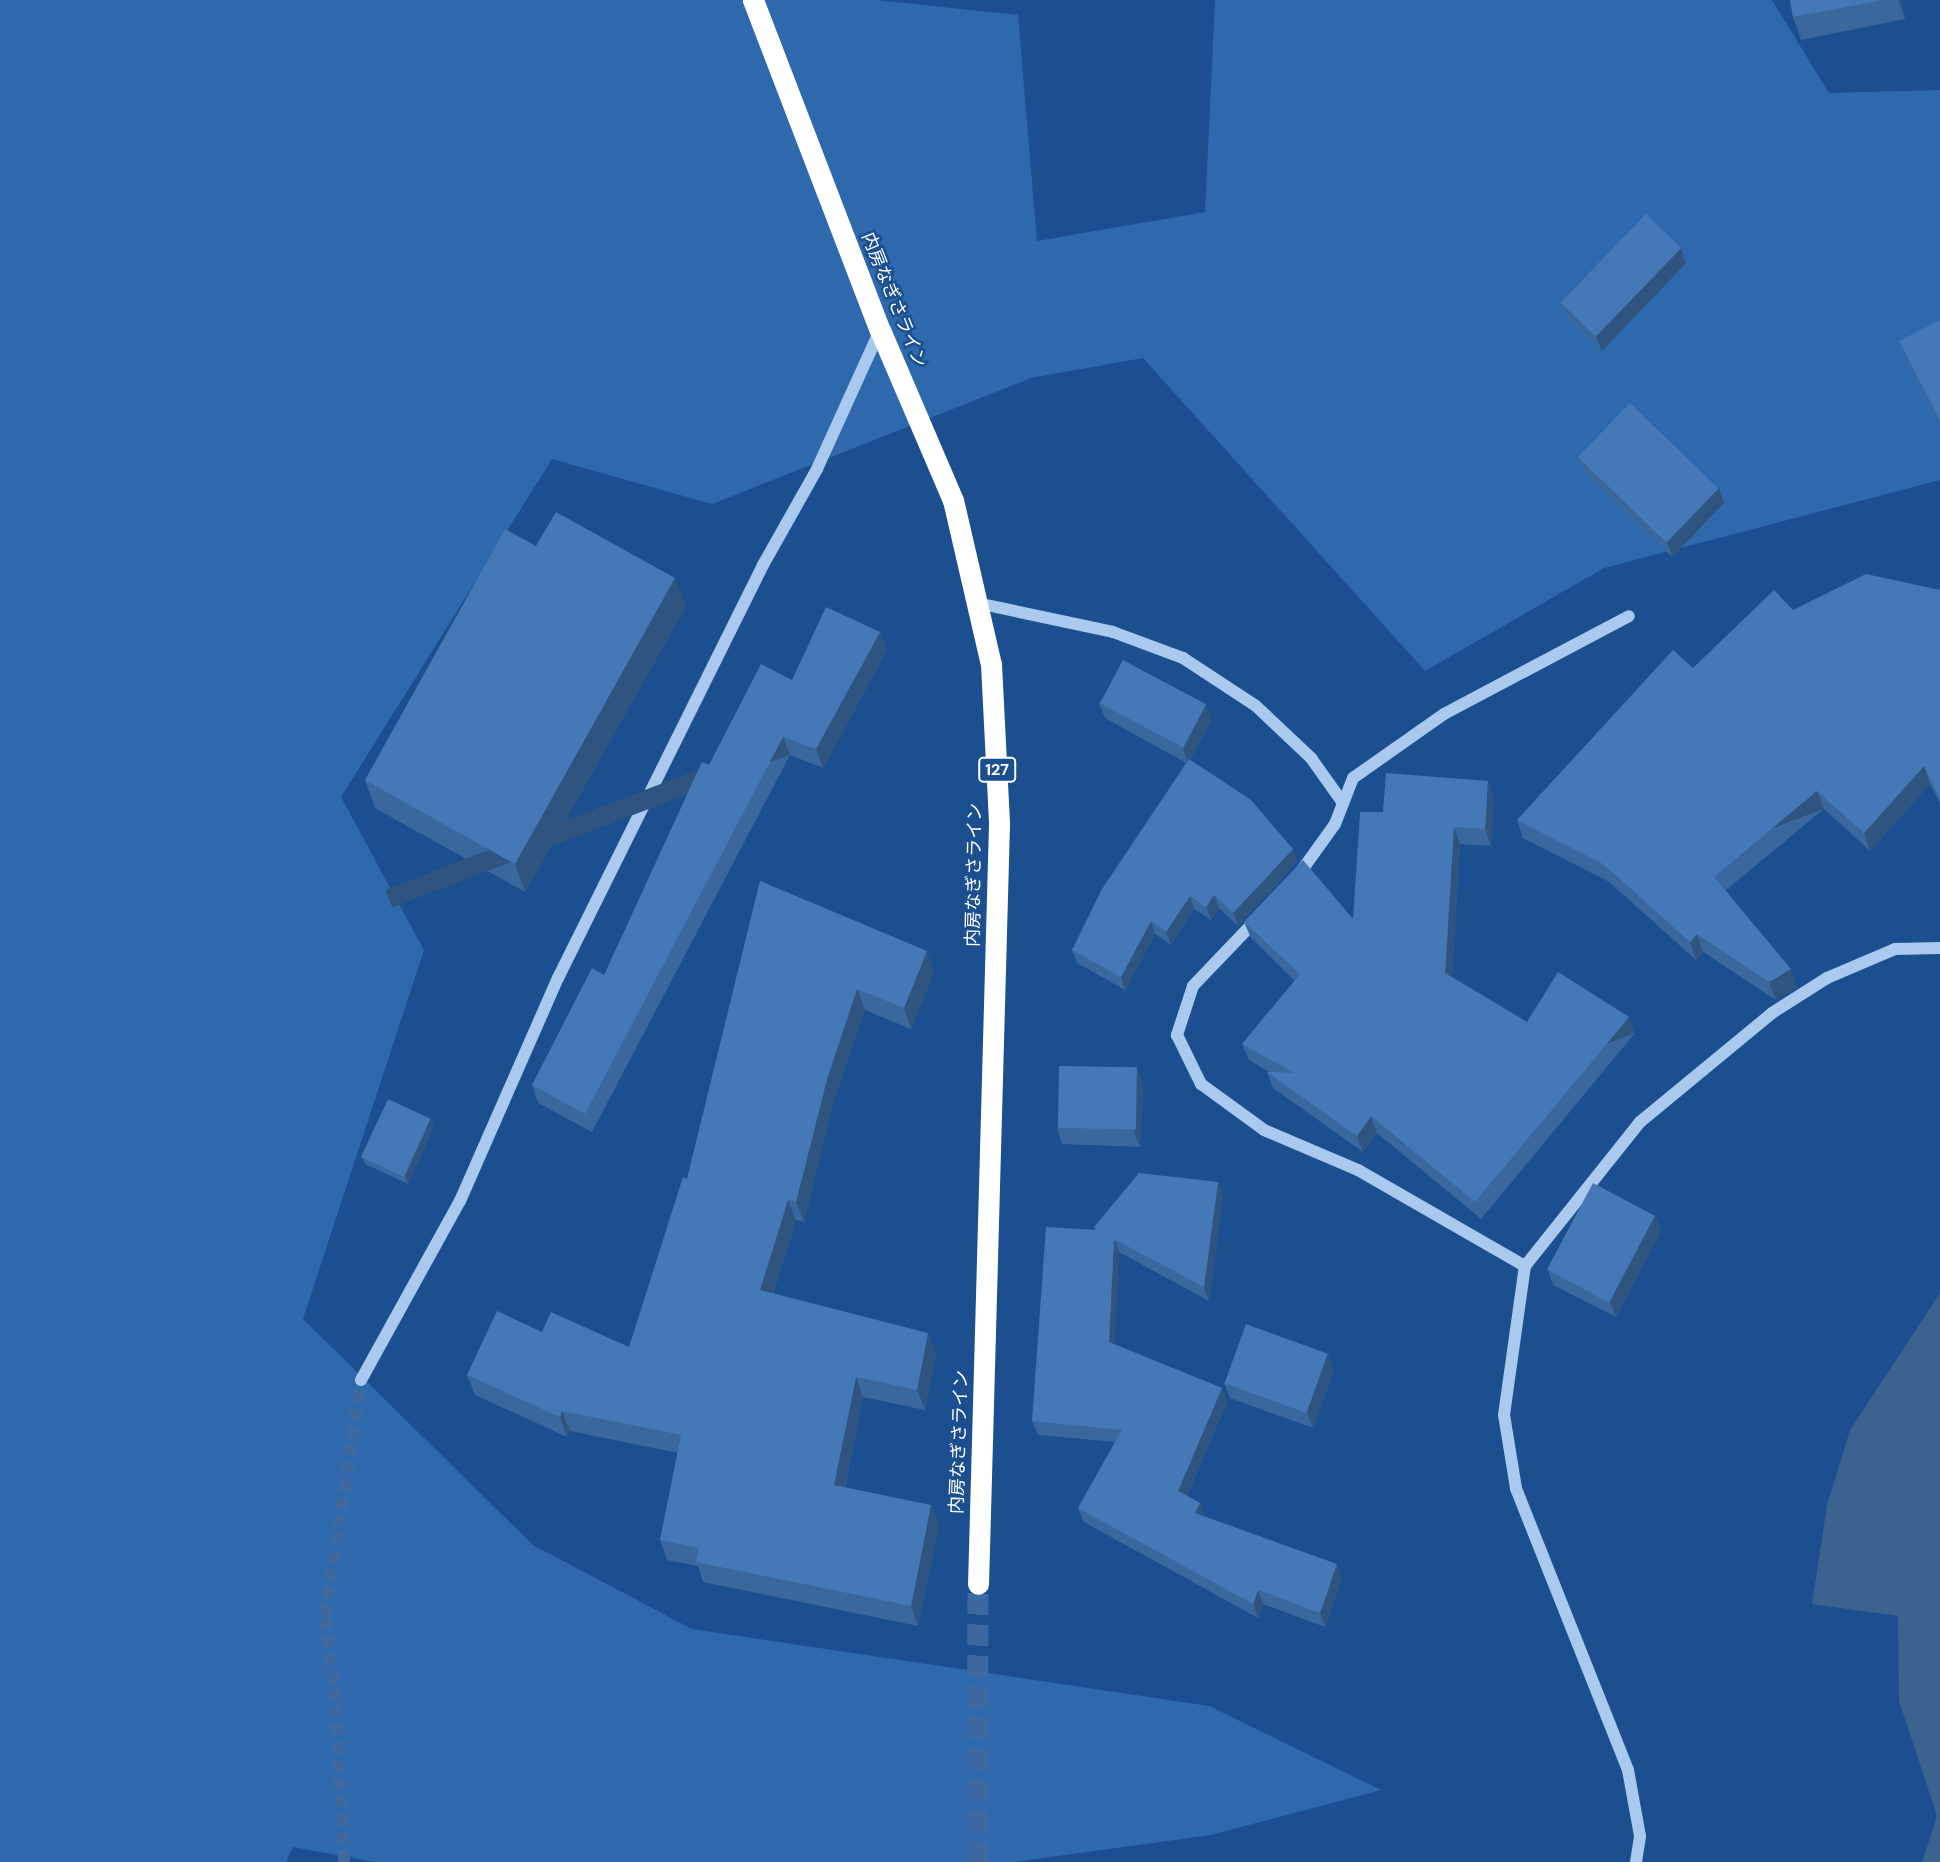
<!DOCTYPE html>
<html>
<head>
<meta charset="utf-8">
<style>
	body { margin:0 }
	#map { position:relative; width:1940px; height:1862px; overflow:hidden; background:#1b4f8f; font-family:"DM Sans","Noto Sans JP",sans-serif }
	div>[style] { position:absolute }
	.green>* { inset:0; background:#2e69ad }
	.water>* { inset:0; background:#3c6290 }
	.minor-tunnel>* { height:12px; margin-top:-6px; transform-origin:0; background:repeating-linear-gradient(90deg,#3d69a0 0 12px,transparent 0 18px) }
	.highway-tunnel>* { height:21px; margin-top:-10.5px; transform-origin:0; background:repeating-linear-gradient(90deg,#3d69a0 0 21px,transparent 0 31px) }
	.minor>* { height:12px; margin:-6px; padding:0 6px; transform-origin:6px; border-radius:6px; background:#a9c9ee }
	.highway>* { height:21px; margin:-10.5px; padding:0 10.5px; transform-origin:10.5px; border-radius:10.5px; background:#fff }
	.wall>* { inset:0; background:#3a679d }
	.shaded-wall>* { inset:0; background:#305480; transform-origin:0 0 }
	.building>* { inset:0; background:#4478b7; transform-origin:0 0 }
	span { translate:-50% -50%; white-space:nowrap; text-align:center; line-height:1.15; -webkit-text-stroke:5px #1b4f8f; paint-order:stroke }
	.shield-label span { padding:2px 5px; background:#1b4f8f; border:2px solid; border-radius:5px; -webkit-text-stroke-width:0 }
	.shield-label { font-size:16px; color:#fff; font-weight:700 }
	.street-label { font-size:18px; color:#fff }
</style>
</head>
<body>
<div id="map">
	<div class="green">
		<i style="clip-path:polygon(0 0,877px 0,1018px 15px,1037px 241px,1205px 212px,1215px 0,1772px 0,1829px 93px,1940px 90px,1940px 480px,1604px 568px,1425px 671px,1143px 358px,1031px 378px,712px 504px,552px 459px,341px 797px,424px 950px,303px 1319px,533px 1545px,692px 1629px,1209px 1706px,1381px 1790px,1211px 1835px,1014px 1862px,375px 1862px,293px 1847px,286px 1862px,0 1862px)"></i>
	</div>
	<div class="water">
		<i style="clip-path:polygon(1940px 1293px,1940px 1862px,1922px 1862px,1937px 1816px,1899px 1701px,1898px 1616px,1812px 1604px,1827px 1505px,1850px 1430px)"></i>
	</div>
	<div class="minor-tunnel">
		<i style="left:344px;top:1862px;width:179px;rotate:-93.2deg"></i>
		<i style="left:334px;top:1683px;width:68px;rotate:-97.7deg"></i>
		<i style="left:325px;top:1616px;width:239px;rotate:-81.3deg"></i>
	</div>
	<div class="highway-tunnel">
		<i style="left:977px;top:1862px;width:278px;rotate:-89.8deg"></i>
	</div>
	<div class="minor">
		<i style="left:977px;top:603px;width:139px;rotate:12deg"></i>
		<i style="left:1113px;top:632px;width:75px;rotate:20.4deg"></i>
		<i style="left:1183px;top:658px;width:87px;rotate:33.3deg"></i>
		<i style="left:1256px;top:706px;width:76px;rotate:43.4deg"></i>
		<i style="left:1311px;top:758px;width:55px;rotate:54.6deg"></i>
		<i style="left:1297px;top:877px;width:65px;rotate:-54.4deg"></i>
		<i style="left:1335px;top:824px;width:49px;rotate:-68.6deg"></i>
		<i style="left:1353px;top:778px;width:111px;rotate:-35.1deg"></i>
		<i style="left:1444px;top:714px;width:209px;rotate:-27.9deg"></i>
		<i style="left:1258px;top:918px;width:94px;rotate:133.7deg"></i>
		<i style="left:1193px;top:986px;width:52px;rotate:108.1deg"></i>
		<i style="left:1177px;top:1035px;width:55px;rotate:63.9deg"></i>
		<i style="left:1201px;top:1084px;width:78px;rotate:36.1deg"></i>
		<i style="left:1264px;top:1130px;width:102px;rotate:23.1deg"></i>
		<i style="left:1358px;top:1170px;width:193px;rotate:29.9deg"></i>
		<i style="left:361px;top:1380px;width:205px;rotate:-61.1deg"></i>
		<i style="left:460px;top:1201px;width:244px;rotate:-66.3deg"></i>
		<i style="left:558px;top:978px;width:461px;rotate:-63.6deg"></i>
		<i style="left:763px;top:565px;width:110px;rotate:-60.6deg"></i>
		<i style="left:817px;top:469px;width:153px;rotate:-65.6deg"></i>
		<i style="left:1636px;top:1862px;width:26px;rotate:-81deg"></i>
		<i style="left:1640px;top:1836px;width:67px;rotate:-100.3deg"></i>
		<i style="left:1628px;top:1770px;width:303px;rotate:-111.7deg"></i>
		<i style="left:1516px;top:1488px;width:74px;rotate:-99.3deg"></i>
		<i style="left:1504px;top:1415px;width:150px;rotate:-82deg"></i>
		<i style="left:1525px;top:1266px;width:184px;rotate:-51.4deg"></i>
		<i style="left:1640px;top:1122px;width:171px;rotate:-39.5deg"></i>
		<i style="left:1772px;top:1013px;width:65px;rotate:-32.5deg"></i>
		<i style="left:1827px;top:978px;width:74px;rotate:-23.1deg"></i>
		<i style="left:1895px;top:949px;width:45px;rotate:-1.3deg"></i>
	</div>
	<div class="highway">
		<i style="left:753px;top:0;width:354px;rotate:69deg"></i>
		<i style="left:880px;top:330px;width:185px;rotate:66.8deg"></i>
		<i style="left:953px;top:500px;width:168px;rotate:77deg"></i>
		<i style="left:991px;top:664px;width:160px;rotate:87.1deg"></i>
		<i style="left:999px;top:824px;width:760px;rotate:91.58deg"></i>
	</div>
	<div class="wall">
		<i style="clip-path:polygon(1790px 0,1901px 0,1905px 19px,1801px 40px,1793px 17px)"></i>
		<i style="clip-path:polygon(1686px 263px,1602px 351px,1568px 319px,1562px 304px)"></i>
		<i style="clip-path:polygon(1940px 320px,1940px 425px,1905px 356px,1899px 341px)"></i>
		<i style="clip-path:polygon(1578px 457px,1719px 488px,1724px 503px,1672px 557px,1584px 472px)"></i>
		<i style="clip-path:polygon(1940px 590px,1940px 803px,1930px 784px,1870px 851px,1824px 809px,1726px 890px,1797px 987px,1776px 1000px,1703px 952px,1696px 960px,1609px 882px,1523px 838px,1517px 820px,1693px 668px,1793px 610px)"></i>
		<i style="clip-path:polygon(686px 606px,525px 892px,375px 808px,365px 780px)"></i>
		<i style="clip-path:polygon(880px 632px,887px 650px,823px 768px,790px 755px,592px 1132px,538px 1103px,532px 1085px,604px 975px,709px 765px,792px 680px)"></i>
		<i style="clip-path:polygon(1099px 703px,1206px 705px,1211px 721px,1190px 760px,1293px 849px,1297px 862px,1238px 926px,1219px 908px,1211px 920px,1194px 909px,1171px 945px,1155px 934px,1125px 990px,1077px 963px,1072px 950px,1186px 763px,1105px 718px)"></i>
		<i style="clip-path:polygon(1494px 797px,1491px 846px,1460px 844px,1452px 977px,1527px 1022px,1635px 1033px,1481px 1219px,1377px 1133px,1363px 1152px,1273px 1088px,1267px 1072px,1269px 1072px,1249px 1060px,1242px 1044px,1295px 981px,1251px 938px,1244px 922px,1353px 919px,1383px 812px)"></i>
		<i style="clip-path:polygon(760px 881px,934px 972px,911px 1029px,865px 1010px,834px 1099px,804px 1222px,796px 1220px,773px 1293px,936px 1353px,925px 1410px,863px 1397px,845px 1488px,939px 1526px,918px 1626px,703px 1582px,698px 1566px,667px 1560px,660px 1540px,678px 1453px,570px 1431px,567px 1437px,475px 1395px,467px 1375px,542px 1332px,629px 1347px,687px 1179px)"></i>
		<i style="clip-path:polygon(1143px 1084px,1140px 1147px,1062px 1144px,1057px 1128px)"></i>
		<i style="clip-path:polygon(434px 1127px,408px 1184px,365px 1164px,362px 1157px)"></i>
		<i style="clip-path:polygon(1218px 1182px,1223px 1196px,1209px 1301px,1119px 1252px,1114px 1345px,1222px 1388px,1227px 1402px,1187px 1496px,1200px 1503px,1205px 1517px,1342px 1578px,1325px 1627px,1263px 1604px,1258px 1618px,1084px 1522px,1078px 1508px,1115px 1442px,1038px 1435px,1032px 1421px,1095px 1230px,1094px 1227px)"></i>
		<i style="clip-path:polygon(1655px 1216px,1661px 1231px,1616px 1317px,1553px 1285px,1548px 1270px)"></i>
		<i style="clip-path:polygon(1334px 1369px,1313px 1428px,1230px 1398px,1224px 1383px)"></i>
	</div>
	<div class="shaded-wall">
		<i style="clip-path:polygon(1898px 0,1901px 0,1905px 19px)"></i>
		<i style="clip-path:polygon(1681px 248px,1686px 263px,1602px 351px,1596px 336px)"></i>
		<i style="clip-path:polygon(1719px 488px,1724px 503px,1672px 557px,1667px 542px)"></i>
		<i style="clip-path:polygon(675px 578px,686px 606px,525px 892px,515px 864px)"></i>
		<i style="clip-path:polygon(880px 632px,887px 650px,823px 768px,816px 749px)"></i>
		<i style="clip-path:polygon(1206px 705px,1211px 721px,1188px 764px,1183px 749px)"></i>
		<i style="left:783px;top:737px;width:19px;height:426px;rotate:69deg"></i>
		<i style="clip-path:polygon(1924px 766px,1930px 784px,1870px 851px,1864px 833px)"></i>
		<i style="clip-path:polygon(1488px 781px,1494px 797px,1491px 846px,1485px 829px)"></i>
		<i style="left:1817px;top:791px;width:19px;height:134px;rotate:69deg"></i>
		<i style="clip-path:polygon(1454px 827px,1460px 844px,1451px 990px,1445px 973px)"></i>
		<i style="clip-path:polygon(1293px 849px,1297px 862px,1238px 926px,1233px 913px)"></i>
		<i style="clip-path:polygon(1214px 895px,1219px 908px,1211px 920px,1206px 907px)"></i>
		<i style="clip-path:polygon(1190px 896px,1194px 909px,1171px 945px,1166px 932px)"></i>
		<i style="clip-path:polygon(1151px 921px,1155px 934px,1125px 990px,1121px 977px)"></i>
		<i style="clip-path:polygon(1697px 934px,1703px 952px,1696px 960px,1690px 942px)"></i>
		<i style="clip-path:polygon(927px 951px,934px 972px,911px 1029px,904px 1008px)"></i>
		<i style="clip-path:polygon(1791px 969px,1797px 987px,1776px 1000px,1769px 982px)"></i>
		<i style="clip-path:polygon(857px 989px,865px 1010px,834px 1099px,804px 1222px,796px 1202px,827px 1079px)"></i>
		<i style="left:1629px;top:1017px;width:17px;height:241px;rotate:69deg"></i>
		<i style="clip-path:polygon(1137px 1068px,1143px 1084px,1140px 1147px,1134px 1132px)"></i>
		<i style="clip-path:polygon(1371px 1116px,1377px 1133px,1363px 1152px,1357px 1136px)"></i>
		<i style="clip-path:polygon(431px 1119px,434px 1127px,408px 1184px,405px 1176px)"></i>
		<i style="clip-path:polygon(1218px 1182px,1223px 1196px,1209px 1301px,1204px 1287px)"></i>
		<i style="clip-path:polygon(788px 1200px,796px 1220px,767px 1310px,760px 1290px)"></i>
		<i style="clip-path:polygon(1655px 1216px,1661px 1231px,1616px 1317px,1610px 1302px)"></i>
		<i style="clip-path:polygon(1114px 1239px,1119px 1252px,1114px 1356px,1109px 1342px)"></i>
		<i style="clip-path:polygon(928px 1333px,936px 1353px,925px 1410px,917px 1390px)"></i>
		<i style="clip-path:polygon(1328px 1354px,1334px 1369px,1313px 1428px,1307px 1412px)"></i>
		<i style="clip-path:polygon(856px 1377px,863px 1397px,841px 1506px,834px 1485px)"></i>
		<i style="clip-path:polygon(1222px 1388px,1227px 1402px,1183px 1505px,1178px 1491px)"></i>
		<i style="clip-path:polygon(562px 1411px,570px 1431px,567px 1437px,560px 1417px)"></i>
		<i style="clip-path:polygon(1200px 1503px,1205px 1517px,1195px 1513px)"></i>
		<i style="clip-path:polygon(931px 1505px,939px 1526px,918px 1626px,911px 1606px)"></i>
		<i style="clip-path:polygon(1337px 1564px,1342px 1578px,1325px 1627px,1320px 1613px)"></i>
		<i style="clip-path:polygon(1258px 1590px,1263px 1604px,1258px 1618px,1253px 1604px)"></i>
	</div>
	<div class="building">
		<i style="clip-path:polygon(1790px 0,1884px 0,1793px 17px)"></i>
		<i style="left:1646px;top:214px;width:49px;height:123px;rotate:44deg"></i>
		<i style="clip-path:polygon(1940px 320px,1940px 420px,1899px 341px)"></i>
		<i style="left:1630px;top:403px;width:123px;height:75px;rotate:44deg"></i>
		<i style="clip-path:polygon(556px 512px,675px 578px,515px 864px,365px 780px,505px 529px,536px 546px)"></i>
		<i style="clip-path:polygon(1866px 574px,1940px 590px,1940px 799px,1924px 766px,1864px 833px,1817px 791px,1714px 877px,1791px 969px,1769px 982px,1697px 934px,1690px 942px,1603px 864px,1517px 820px,1673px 650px,1693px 668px,1774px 590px,1793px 610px)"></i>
		<i style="clip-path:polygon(826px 607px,880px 632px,816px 749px,783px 737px,585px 1114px,532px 1085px,592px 968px,604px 975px,702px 762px,709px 765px,761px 664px,792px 680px)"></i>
		<i style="left:1123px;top:660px;width:94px;height:49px;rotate:28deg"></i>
		<i style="clip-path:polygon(1189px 759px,1251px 800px,1293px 849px,1233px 913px,1214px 895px,1206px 907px,1190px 896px,1166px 932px,1151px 921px,1121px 977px,1072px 950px,1102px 889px)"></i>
		<i style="clip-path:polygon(1386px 773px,1488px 781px,1485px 829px,1454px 827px,1445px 973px,1527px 1022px,1558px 972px,1629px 1017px,1475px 1202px,1371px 1116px,1357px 1136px,1267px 1072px,1294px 1073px,1242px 1044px,1300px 974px,1244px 922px,1303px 860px,1353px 919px,1360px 812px,1383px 812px)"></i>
		<i style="clip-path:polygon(760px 881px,927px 951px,904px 1008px,857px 989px,827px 1079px,796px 1202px,788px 1200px,760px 1290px,928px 1333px,917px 1390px,856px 1377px,834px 1485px,931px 1505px,911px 1606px,696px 1562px,699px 1548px,660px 1540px,681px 1435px,562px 1411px,560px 1417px,467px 1375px,497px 1311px,542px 1332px,551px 1312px,629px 1347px,683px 1177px,687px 1179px)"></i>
		<i style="left:1059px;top:1066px;width:78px;height:62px;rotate:1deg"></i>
		<i style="left:388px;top:1099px;width:47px;height:64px;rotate:25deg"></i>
		<i style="clip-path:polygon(1139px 1173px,1218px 1182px,1204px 1287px,1114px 1239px,1109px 1342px,1222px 1388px,1178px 1491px,1200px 1503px,1195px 1513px,1337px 1564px,1320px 1613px,1258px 1590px,1253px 1604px,1078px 1508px,1122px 1430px,1032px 1421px,1046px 1227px,1098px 1230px,1094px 1227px)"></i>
		<i style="left:1593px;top:1183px;width:70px;height:98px;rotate:28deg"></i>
		<i style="left:1246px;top:1324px;width:87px;height:63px;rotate:20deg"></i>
	</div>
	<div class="shield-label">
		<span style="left:997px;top:770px">127</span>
	</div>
	<div class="street-label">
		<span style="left:894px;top:300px;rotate:68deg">内房なぎさライン</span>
		<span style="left:974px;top:875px;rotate:-89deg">内房なぎさライン</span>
		<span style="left:959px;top:1442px;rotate:-88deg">内房なぎさライン</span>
	</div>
</div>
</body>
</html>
